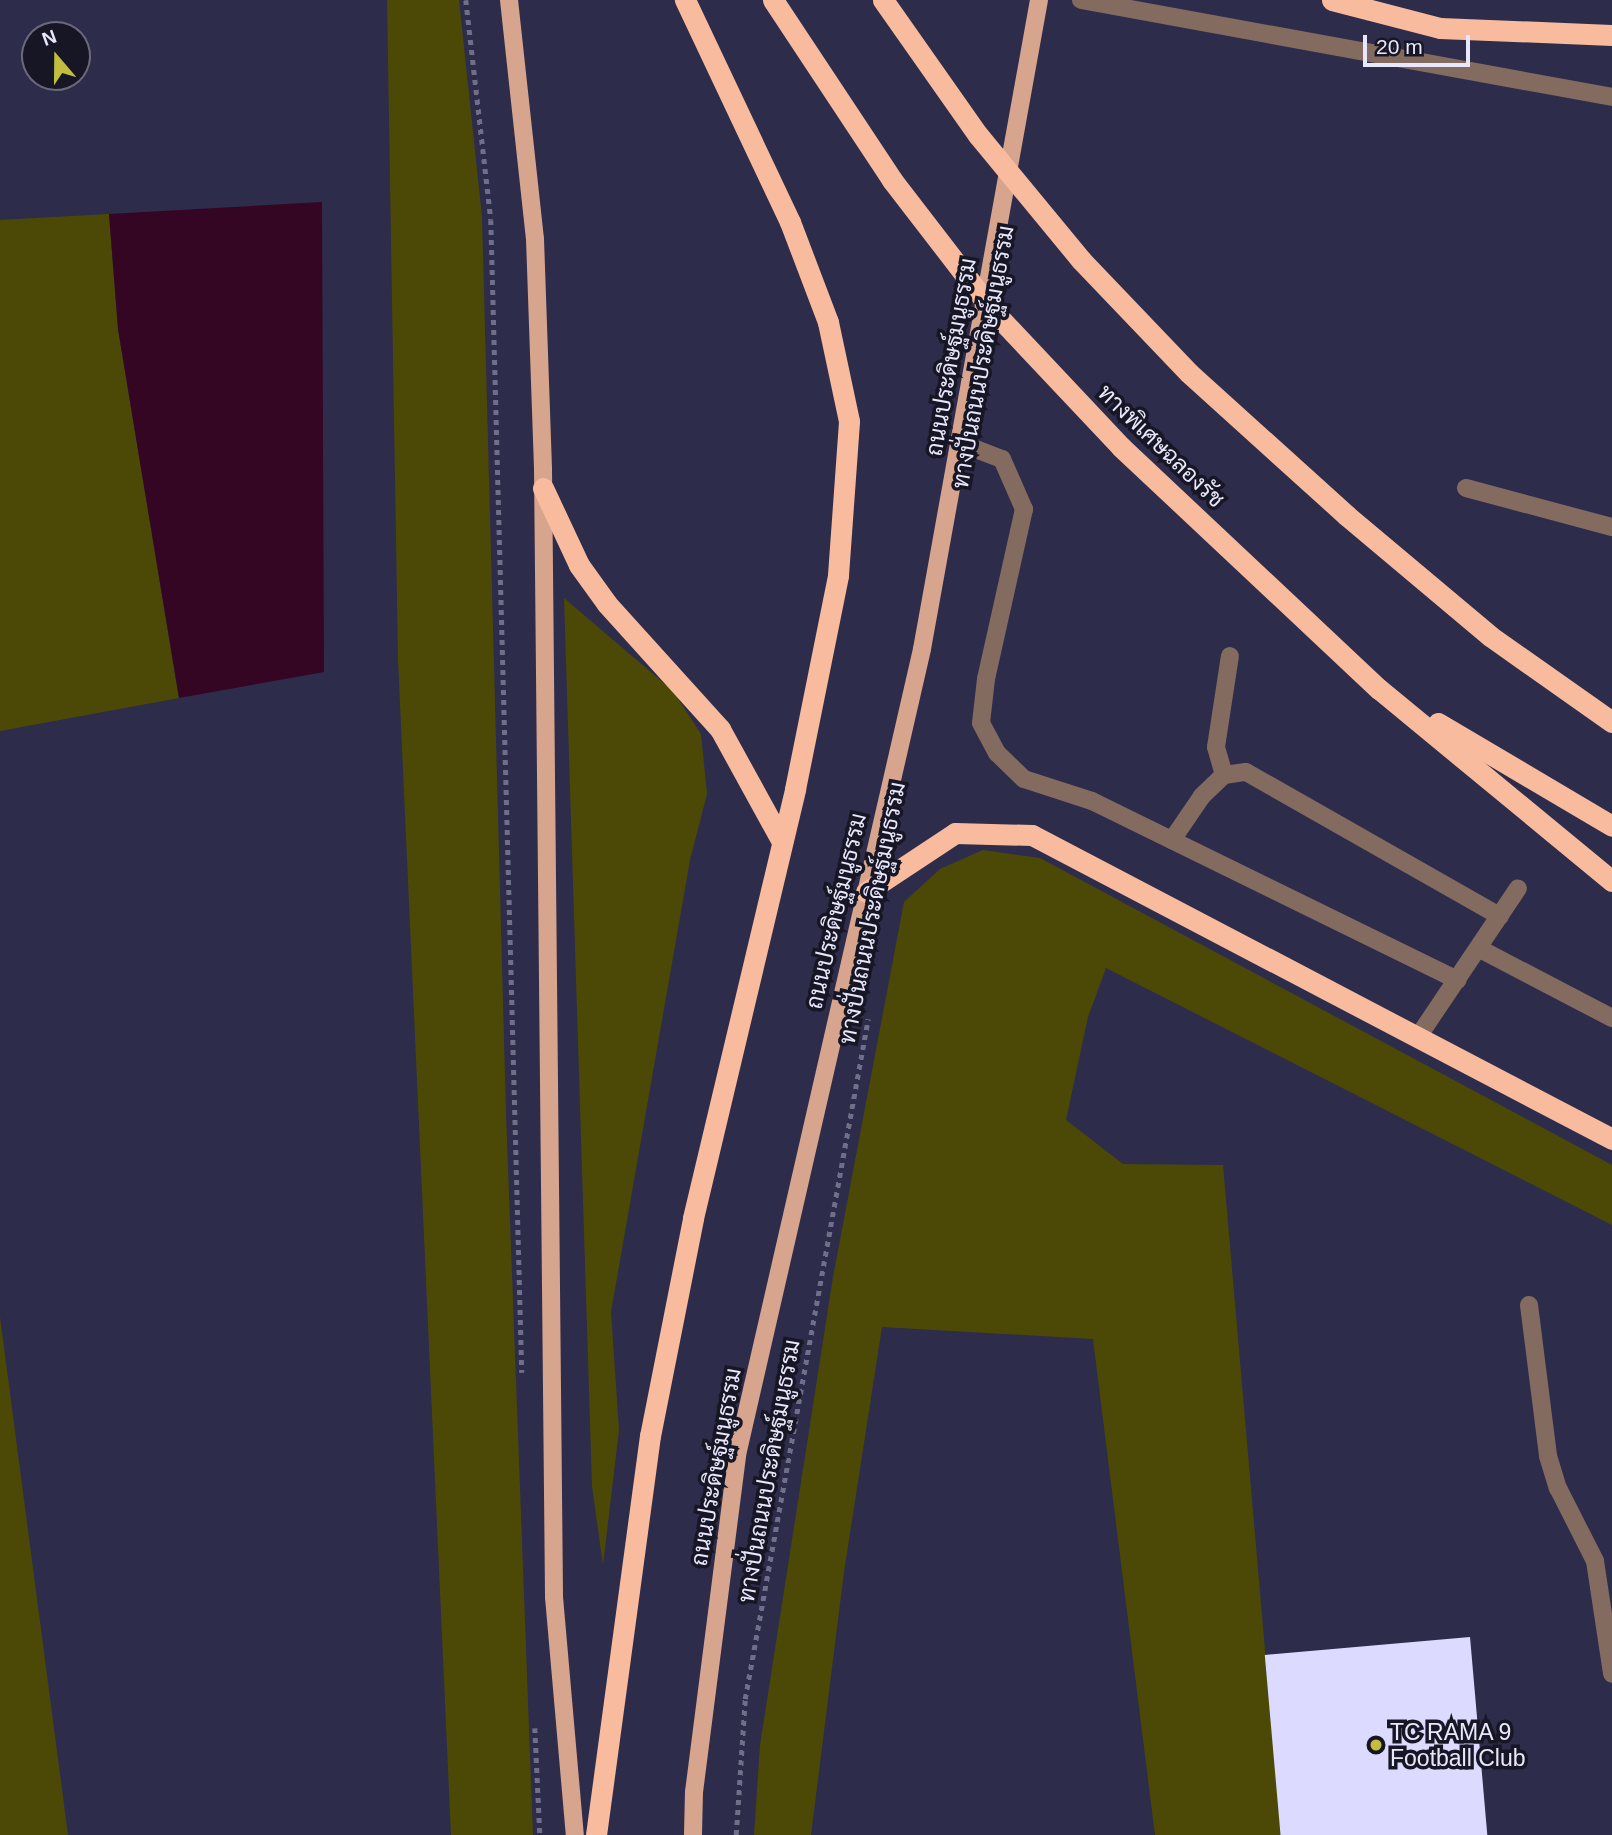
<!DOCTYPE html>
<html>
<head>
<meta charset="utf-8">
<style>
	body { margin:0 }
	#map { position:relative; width:1612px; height:1835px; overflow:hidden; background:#2e2c4b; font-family:Arial,Sarabun,sans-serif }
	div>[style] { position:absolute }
	.green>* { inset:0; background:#4c4907 }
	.water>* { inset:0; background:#340623 }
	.building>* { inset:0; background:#dcdbff; transform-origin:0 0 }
	.path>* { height:4.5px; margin-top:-2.25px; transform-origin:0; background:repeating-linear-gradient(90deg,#706f8a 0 5px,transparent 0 10px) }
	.minor>* { height:18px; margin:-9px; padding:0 9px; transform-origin:9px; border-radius:9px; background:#846b60 }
	.major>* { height:18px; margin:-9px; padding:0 9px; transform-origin:9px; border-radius:9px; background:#d7a58d }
	.highway>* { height:21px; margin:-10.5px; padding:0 10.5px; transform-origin:10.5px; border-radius:10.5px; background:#f8bb9e }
	.highway-bridge>* { height:21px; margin:-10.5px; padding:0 10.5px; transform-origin:10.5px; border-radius:10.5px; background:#f8bb9e }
	.dots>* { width:19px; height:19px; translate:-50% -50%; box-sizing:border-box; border:4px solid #171624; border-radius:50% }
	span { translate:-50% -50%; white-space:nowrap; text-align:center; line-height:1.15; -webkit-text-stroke:7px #171624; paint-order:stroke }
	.street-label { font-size:23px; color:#e8e7fc }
	.poi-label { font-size:23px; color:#e8e7fc }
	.left { translate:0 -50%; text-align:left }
	.north { position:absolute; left:21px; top:21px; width:70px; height:70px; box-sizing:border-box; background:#171624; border:2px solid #6b6a7a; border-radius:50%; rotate:340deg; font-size:19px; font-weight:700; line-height:28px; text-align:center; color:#e8e7fc }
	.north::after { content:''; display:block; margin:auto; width:24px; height:32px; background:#c3bd3f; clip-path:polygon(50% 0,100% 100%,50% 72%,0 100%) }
	.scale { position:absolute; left:1363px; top:35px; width:107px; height:32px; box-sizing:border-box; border:4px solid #e8e7fc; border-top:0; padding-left:9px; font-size:21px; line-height:24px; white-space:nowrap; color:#e8e7fc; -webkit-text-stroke:5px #171624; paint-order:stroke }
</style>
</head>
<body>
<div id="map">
	<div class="green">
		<i style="clip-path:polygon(387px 0,459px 0,482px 217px,506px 1114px,533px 1835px,451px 1835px,398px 659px)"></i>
		<i style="clip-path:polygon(109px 214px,118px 329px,179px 698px,0 731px,0 220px)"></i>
		<i style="clip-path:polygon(564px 598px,673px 691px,701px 734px,707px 794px,690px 860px,611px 1312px,619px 1430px,603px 1565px,592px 1486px)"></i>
		<i style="clip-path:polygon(983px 850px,1040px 858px,1612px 1165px,1612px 1225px,1106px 968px,1088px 1017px,1066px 1120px,1123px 1164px,1223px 1165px,1281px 1835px,1155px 1835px,1093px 1339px,882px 1327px,844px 1572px,811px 1835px,754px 1835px,760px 1745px,833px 1277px,904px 902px,940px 869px)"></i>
		<i style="clip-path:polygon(0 1317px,68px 1835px,0 1835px)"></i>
	</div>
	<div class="water">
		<i style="clip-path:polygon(322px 202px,324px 672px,179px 698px,118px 329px,109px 214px)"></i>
	</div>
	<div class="building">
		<i style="left:1470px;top:1637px;width:199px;height:206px;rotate:85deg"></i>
	</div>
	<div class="path">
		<i style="left:466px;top:0;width:221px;rotate:83.5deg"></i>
		<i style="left:491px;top:220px;width:1153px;rotate:88.46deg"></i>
		<i style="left:535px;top:1728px;width:107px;rotate:87.3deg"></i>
		<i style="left:736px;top:1835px;width:136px;rotate:-86.2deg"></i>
		<i style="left:745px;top:1699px;width:691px;rotate:-79.75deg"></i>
	</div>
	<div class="minor">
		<i style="left:1081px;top:0;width:540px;rotate:10.35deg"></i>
		<i style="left:960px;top:443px;width:45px;rotate:20.9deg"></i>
		<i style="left:1002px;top:459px;width:55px;rotate:66.3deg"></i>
		<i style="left:1024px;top:509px;width:174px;rotate:102.6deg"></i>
		<i style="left:986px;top:679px;width:44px;rotate:96.5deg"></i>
		<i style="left:981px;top:723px;width:34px;rotate:62deg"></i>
		<i style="left:997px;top:753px;width:37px;rotate:44deg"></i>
		<i style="left:1024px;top:779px;width:71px;rotate:17.9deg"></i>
		<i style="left:1092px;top:801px;width:407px;rotate:26.1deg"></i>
		<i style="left:1466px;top:488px;width:151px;rotate:15deg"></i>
		<i style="left:1224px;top:775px;width:29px;rotate:-106deg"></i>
		<i style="left:1216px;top:747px;width:92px;rotate:-81.3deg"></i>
		<i style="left:1172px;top:840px;width:53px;rotate:-55.7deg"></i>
		<i style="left:1202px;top:796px;width:30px;rotate:-44deg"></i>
		<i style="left:1224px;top:775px;width:22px;rotate:-8deg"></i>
		<i style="left:1246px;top:772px;width:292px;rotate:29.6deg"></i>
		<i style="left:1480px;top:949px;width:149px;rotate:27.6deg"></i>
		<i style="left:1418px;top:1037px;width:179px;rotate:-56.1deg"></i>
		<i style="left:1529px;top:1305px;width:152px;rotate:82.8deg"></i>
		<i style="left:1548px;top:1456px;width:34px;rotate:73deg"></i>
		<i style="left:1558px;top:1488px;width:82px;rotate:63.1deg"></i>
		<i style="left:1595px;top:1561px;width:114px;rotate:81.4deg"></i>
	</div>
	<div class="major">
		<i style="left:509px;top:0;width:240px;rotate:83.8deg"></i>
		<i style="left:535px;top:239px;width:230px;rotate:88deg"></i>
		<i style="left:543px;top:469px;width:1128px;rotate:89.44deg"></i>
		<i style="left:554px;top:1597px;width:239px;rotate:85deg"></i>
		<i style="left:693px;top:1835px;width:43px;rotate:-88.7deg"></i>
		<i style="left:694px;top:1792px;width:340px;rotate:-82.7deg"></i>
		<i style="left:737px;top:1455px;width:827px;rotate:-77.07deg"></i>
		<i style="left:922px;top:649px;width:659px;rotate:-79.78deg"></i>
	</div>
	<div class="highway">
		<i style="left:1332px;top:0;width:112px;rotate:14.5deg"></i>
		<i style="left:1440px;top:28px;width:172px;rotate:2.3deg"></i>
		<i style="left:543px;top:488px;width:85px;rotate:64.9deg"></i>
		<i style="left:579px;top:565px;width:48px;rotate:54.3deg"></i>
		<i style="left:607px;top:604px;width:169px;rotate:47.9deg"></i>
		<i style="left:720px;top:729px;width:129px;rotate:61.2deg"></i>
		<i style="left:1379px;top:689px;width:302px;rotate:39.5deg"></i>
		<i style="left:1438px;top:723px;width:202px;rotate:30.6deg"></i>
		<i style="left:866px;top:892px;width:107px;rotate:-33.5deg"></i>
		<i style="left:955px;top:833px;width:77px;rotate:1.5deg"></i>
		<i style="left:1032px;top:835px;width:655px;rotate:27.66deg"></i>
		<i style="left:596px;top:1835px;width:403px;rotate:-82.3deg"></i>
		<i style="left:650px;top:1436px;width:222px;rotate:-78.8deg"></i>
		<i style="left:693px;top:1218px;width:441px;rotate:-76.6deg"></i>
		<i style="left:795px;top:789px;width:218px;rotate:-78.6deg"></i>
		<i style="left:838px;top:575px;width:154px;rotate:-85.9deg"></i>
		<i style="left:849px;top:421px;width:101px;rotate:-102deg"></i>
		<i style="left:828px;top:322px;width:107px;rotate:-110.8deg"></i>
		<i style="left:790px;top:222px;width:246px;rotate:-115.3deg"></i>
	</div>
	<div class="highway-bridge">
		<i style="left:773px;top:0;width:216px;rotate:56.5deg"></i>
		<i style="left:892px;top:180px;width:165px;rotate:52.4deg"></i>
		<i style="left:993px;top:311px;width:187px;rotate:46.7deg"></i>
		<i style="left:1121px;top:447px;width:354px;rotate:43.2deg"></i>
		<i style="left:883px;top:0;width:165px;rotate:54.9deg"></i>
		<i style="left:978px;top:135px;width:162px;rotate:50.5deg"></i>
		<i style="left:1081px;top:260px;width:156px;rotate:46.3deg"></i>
		<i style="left:1189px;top:373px;width:212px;rotate:42.1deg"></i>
		<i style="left:1346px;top:515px;width:188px;rotate:40deg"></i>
		<i style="left:1490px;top:636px;width:149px;rotate:35.2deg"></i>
	</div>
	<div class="dots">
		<i style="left:1376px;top:1745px;background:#c3bd3f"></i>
	</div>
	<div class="street-label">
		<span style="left:951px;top:357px;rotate:-80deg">ถนนประดิษฐ์มนูธรรม</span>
		<span style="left:983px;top:357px;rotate:-80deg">ทางปั่นถนนประดิษฐ์มนูธรรม</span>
		<span style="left:1161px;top:446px;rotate:44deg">ทางพิเศษฉลองรัช</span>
		<span style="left:836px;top:911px;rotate:-77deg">ถนนประดิษฐ์มนูธรรม</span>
		<span style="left:872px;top:913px;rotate:-79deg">ทางปั่นถนนประดิษฐ์มนูธรรม</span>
		<span style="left:716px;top:1467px;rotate:-80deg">ถนนประดิษฐ์มนูธรรม</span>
		<span style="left:769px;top:1471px;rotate:-80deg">ทางปั่นถนนประดิษฐ์มนูธรรม</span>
	</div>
	<div class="poi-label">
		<span class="left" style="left:1390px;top:1745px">TC RAMA 9<br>Football Club</span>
	</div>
	<div class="north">N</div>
	<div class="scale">20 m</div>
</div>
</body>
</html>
